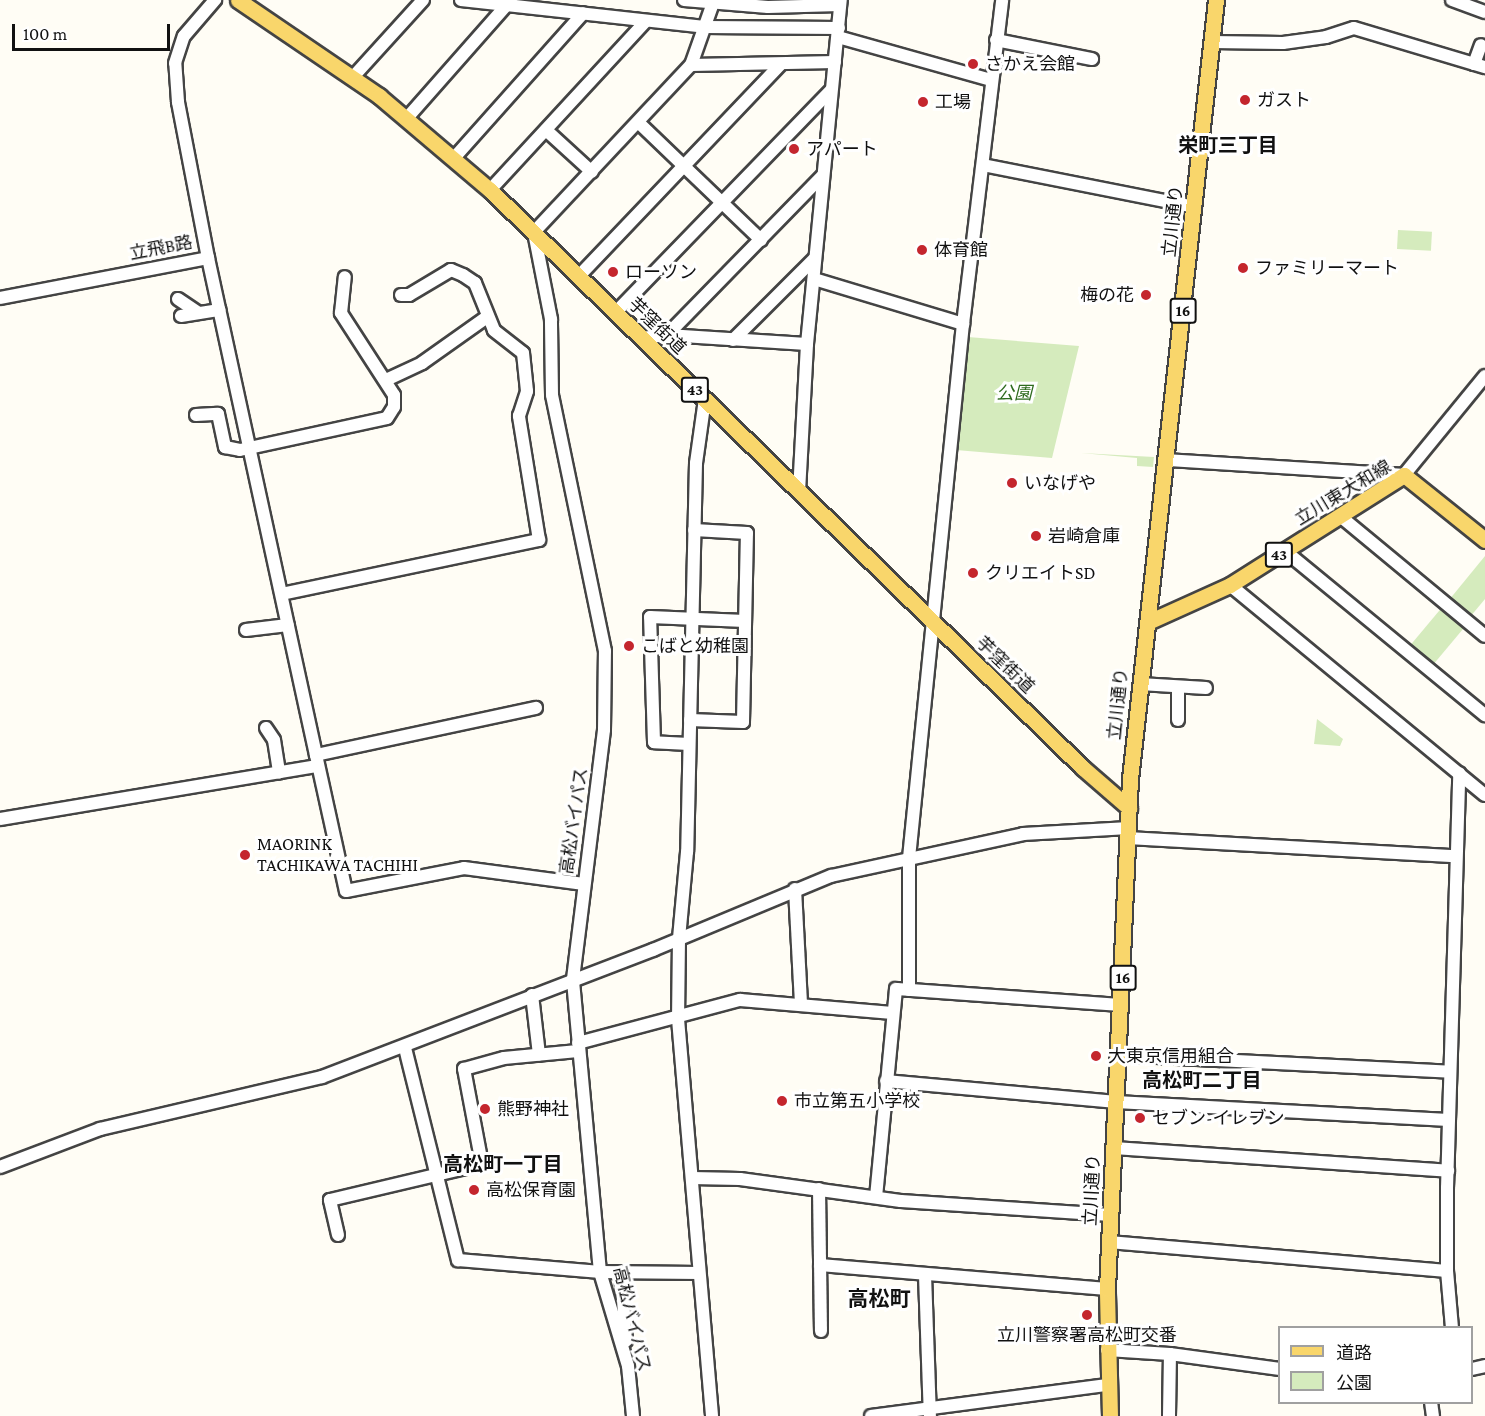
<!DOCTYPE html>
<html>
<head>
<meta charset="utf-8">
<style>
	body { margin:0 }
	#map { position:relative; width:1485px; height:1416px; overflow:hidden; background:#fffdf5; font-family:"Crimson Pro","Noto Sans JP",serif }
	div>[style] { position:absolute }
	.green>* { inset:0; background:#d5ebbd; transform-origin:0 0 }
	.roads { filter:drop-shadow(2px 0 #444) drop-shadow(-2px 0 #444) drop-shadow(0 2px #444) drop-shadow(0 -2px #444) }
	.minor>* { height:12px; margin:-6px; padding:0 6px; transform-origin:6px; border-radius:6px; background:#fff }
	.major>* { height:15px; margin:-7.5px; padding:0 7.5px; transform-origin:7.5px; border-radius:7.5px; background:#f9d66b }
	.dots>* { width:16px; height:16px; translate:-50% -50%; box-sizing:border-box; border:3px solid #fff; border-radius:50% }
	span { translate:-50% -50%; white-space:nowrap; text-align:center; line-height:1.15; -webkit-text-stroke:6px #fff; paint-order:stroke }
	.shield-label span { padding:2px 4px; background:#fff; border:2px solid; border-radius:4px; -webkit-text-stroke-width:0 }
	.shield-label { font-size:16px; color:#111; font-weight:700 }
	.poi-label { font-size:18px; color:#111 }
	.left { translate:0 -50%; text-align:left }
	.right { translate:-100% -50%; text-align:right }
	.street-label { font-size:18px; color:#111 }
	.park-label { font-size:18px; color:#2f6b1f; font-style:italic }
	.neighbourhood-label { font-size:20px; color:#111; font-weight:700 }
	.quarter-label { font-size:21px; color:#111; font-weight:700 }
	.legend { position:absolute; left:1278px; top:1326px; width:195px; height:78px; box-sizing:border-box; background:#fff; border:2px solid #a0a0a0; margin:0; padding:8px 10px; list-style:none; font-size:18px; color:#111 }
	.legend li { display:flex; align-items:center; gap:12px; height:30px }
	.legend b { width:30px; border:2px solid #a0a0a0 }
	.scale { position:absolute; left:12px; top:24px; width:158px; height:27px; box-sizing:border-box; border:3px solid #111; border-top:0; padding-left:8px; font-size:18px; line-height:21px; white-space:nowrap; color:#111; -webkit-text-stroke:4px #fff; paint-order:stroke }
</style>
</head>
<body>
<div id="map">
	<div class="green">
		<i style="left:1398px;top:230px;width:34px;height:19px;rotate:3deg"></i>
		<i style="clip-path:polygon(968px 337px,1079px 346px,1052px 458px,956px 450px)"></i>
		<i style="clip-path:polygon(1081px 453px,1154px 457px,1153px 467px,1137px 466px,1137px 458px)"></i>
		<i style="clip-path:polygon(1485px 556px,1485px 599px,1470px 617px,1449px 600px)"></i>
		<i style="left:1444px;top:605px;width:30px;height:56px;rotate:40deg"></i>
		<i style="clip-path:polygon(1317px 719px,1343px 739px,1340px 746px,1314px 744px)"></i>
	</div>
	<div class="roads">
		<div class="minor">
			<i style="left:461px;top:0;width:245px;rotate:6.3deg"></i>
			<i style="left:705px;top:27px;width:134px;rotate:0.4deg"></i>
			<i style="left:684px;top:0;width:84px;rotate:4.8deg"></i>
			<i style="left:768px;top:7px;width:72px;rotate:-1.6deg"></i>
			<i style="left:1452px;top:0;width:35px;rotate:20deg"></i>
			<i style="left:838px;top:37px;width:159px;rotate:15.7deg"></i>
			<i style="left:996px;top:40px;width:98px;rotate:11.2deg"></i>
			<i style="left:1212px;top:42px;width:71px;rotate:0.8deg"></i>
			<i style="left:1283px;top:43px;width:43px;rotate:-7.9deg"></i>
			<i style="left:1326px;top:37px;width:29px;rotate:-18deg"></i>
			<i style="left:1354px;top:28px;width:137px;rotate:16.6deg"></i>
			<i style="left:1474px;top:64px;width:20px;rotate:-70deg"></i>
			<i style="left:691px;top:65px;width:144px;rotate:-1.2deg"></i>
			<i style="left:353px;top:77px;width:104px;rotate:-47.7deg"></i>
			<i style="left:407px;top:118px;width:157px;rotate:-48.6deg"></i>
			<i style="left:639px;top:123px;width:169px;rotate:43.8deg"></i>
			<i style="left:546px;top:130px;width:62px;rotate:42.4deg"></i>
			<i style="left:454px;top:158px;width:194px;rotate:-48.3deg"></i>
			<i style="left:983px;top:165px;width:216px;rotate:11.2deg"></i>
			<i style="left:490px;top:190px;width:230px;rotate:-47.3deg"></i>
			<i style="left:208px;top:258px;width:509px;rotate:77.74deg"></i>
			<i style="left:316px;top:755px;width:225px;rotate:-12.1deg"></i>
			<i style="left:578px;top:277px;width:293px;rotate:-46.4deg"></i>
			<i style="left:814px;top:279px;width:156px;rotate:16.8deg"></i>
			<i style="left:0;top:298px;width:212px;rotate:-10.9deg"></i>
			<i style="left:208px;top:258px;width:159px;rotate:-100.9deg"></i>
			<i style="left:178px;top:102px;width:39px;rotate:-94deg"></i>
			<i style="left:175px;top:63px;width:28px;rotate:-72deg"></i>
			<i style="left:184px;top:36px;width:48px;rotate:-49.3deg"></i>
			<i style="left:178px;top:299px;width:25px;rotate:34deg"></i>
			<i style="left:615px;top:313px;width:310px;rotate:-45.9deg"></i>
			<i style="left:181px;top:316px;width:39px;rotate:-9deg"></i>
			<i style="left:667px;top:335px;width:222px;rotate:-45.7deg"></i>
			<i style="left:642px;top:338px;width:25px;rotate:-7deg"></i>
			<i style="left:667px;top:335px;width:140px;rotate:3.7deg"></i>
			<i style="left:733px;top:340px;width:115px;rotate:-45deg"></i>
			<i style="left:386px;top:380px;width:40px;rotate:-25deg"></i>
			<i style="left:422px;top:363px;width:80px;rotate:-35.3deg"></i>
			<i style="left:705px;top:399px;width:65px;rotate:98deg"></i>
			<i style="left:696px;top:463px;width:389px;rotate:91.3deg"></i>
			<i style="left:687px;top:852px;width:87px;rotate:95.3deg"></i>
			<i style="left:679px;top:939px;width:80px;rotate:90.7deg"></i>
			<i style="left:678px;top:1019px;width:398px;rotate:85.1deg"></i>
			<i style="left:196px;top:415px;width:22px;rotate:-3deg"></i>
			<i style="left:218px;top:414px;width:34px;rotate:78deg"></i>
			<i style="left:225px;top:447px;width:15px;rotate:11deg"></i>
			<i style="left:240px;top:450px;width:150px;rotate:-12.3deg"></i>
			<i style="left:387px;top:418px;width:13px;rotate:-58deg"></i>
			<i style="left:394px;top:407px;width:12px;rotate:-90deg"></i>
			<i style="left:394px;top:395px;width:98px;rotate:-122.9deg"></i>
			<i style="left:341px;top:313px;width:36px;rotate:-84deg"></i>
			<i style="left:1167px;top:460px;width:237px;rotate:3.6deg"></i>
			<i style="left:1404px;top:475px;width:128px;rotate:-50.7deg"></i>
			<i style="left:799px;top:492px;width:148px;rotate:-86.9deg"></i>
			<i style="left:807px;top:344px;width:346px;rotate:-84.4deg"></i>
			<i style="left:1340px;top:516px;width:188px;rotate:39.6deg"></i>
			<i style="left:1285px;top:551px;width:259px;rotate:39.4deg"></i>
			<i style="left:1230px;top:585px;width:330px;rotate:39.5deg"></i>
			<i style="left:282px;top:594px;width:263px;rotate:-11.9deg"></i>
			<i style="left:539px;top:540px;width:126px;rotate:-99.2deg"></i>
			<i style="left:519px;top:416px;width:26px;rotate:-72deg"></i>
			<i style="left:527px;top:391px;width:38px;rotate:-96deg"></i>
			<i style="left:523px;top:353px;width:37px;rotate:-142deg"></i>
			<i style="left:494px;top:330px;width:51px;rotate:-112deg"></i>
			<i style="left:475px;top:283px;width:14px;rotate:-146deg"></i>
			<i style="left:463px;top:275px;width:13px;rotate:-157deg"></i>
			<i style="left:451px;top:270px;width:49px;rotate:149.2deg"></i>
			<i style="left:409px;top:295px;width:8px;rotate:180deg"></i>
			<i style="left:246px;top:630px;width:42px;rotate:-6.8deg"></i>
			<i style="left:1140px;top:684px;width:66px;rotate:3.5deg"></i>
			<i style="left:690px;top:720px;width:53px;rotate:2.2deg"></i>
			<i style="left:743px;top:722px;width:189px;rotate:-88.8deg"></i>
			<i style="left:747px;top:533px;width:53px;rotate:-176.8deg"></i>
			<i style="left:1178px;top:720px;width:33px;rotate:-90deg"></i>
			<i style="left:266px;top:728px;width:14px;rotate:56deg"></i>
			<i style="left:274px;top:740px;width:33px;rotate:81deg"></i>
			<i style="left:689px;top:744px;width:35px;rotate:-177deg"></i>
			<i style="left:654px;top:742px;width:125px;rotate:-91.8deg"></i>
			<i style="left:650px;top:617px;width:95px;rotate:2.4deg"></i>
			<i style="left:316px;top:755px;width:139px;rotate:77.6deg"></i>
			<i style="left:346px;top:891px;width:120px;rotate:-11deg"></i>
			<i style="left:464px;top:868px;width:121px;rotate:7.6deg"></i>
			<i style="left:0;top:819px;width:322px;rotate:-9.5deg"></i>
			<i style="left:1129px;top:838px;width:325px;rotate:3.2deg"></i>
			<i style="left:795px;top:889px;width:114px;rotate:87deg"></i>
			<i style="left:909px;top:990px;width:132px;rotate:-90deg"></i>
			<i style="left:909px;top:858px;width:537px;rotate:-84.23deg"></i>
			<i style="left:963px;top:324px;width:326px;rotate:-83.1deg"></i>
			<i style="left:532px;top:995px;width:60px;rotate:83.3deg"></i>
			<i style="left:578px;top:1043px;width:168px;rotate:-14.9deg"></i>
			<i style="left:740px;top:1000px;width:153px;rotate:4.9deg"></i>
			<i style="left:405px;top:1048px;width:219px;rotate:76deg"></i>
			<i style="left:458px;top:1260px;width:143px;rotate:4.8deg"></i>
			<i style="left:600px;top:1272px;width:99px;rotate:0.6deg"></i>
			<i style="left:1118px;top:1055px;width:332px;rotate:2.9deg"></i>
			<i style="left:886px;top:1081px;width:231px;rotate:5.2deg"></i>
			<i style="left:1116px;top:1102px;width:333px;rotate:3.1deg"></i>
			<i style="left:1114px;top:1148px;width:335px;rotate:3.9deg"></i>
			<i style="left:0;top:1167px;width:107px;rotate:-20.8deg"></i>
			<i style="left:100px;top:1129px;width:228px;rotate:-13.2deg"></i>
			<i style="left:322px;top:1077px;width:355px;rotate:-21deg"></i>
			<i style="left:653px;top:950px;width:193px;rotate:-22.6deg"></i>
			<i style="left:831px;top:876px;width:197px;rotate:-12.3deg"></i>
			<i style="left:1023px;top:834px;width:106px;rotate:-3.2deg"></i>
			<i style="left:692px;top:1178px;width:48px;rotate:1.2deg"></i>
			<i style="left:740px;top:1179px;width:162px;rotate:7.8deg"></i>
			<i style="left:901px;top:1201px;width:210px;rotate:3.8deg"></i>
			<i style="left:819px;top:1189px;width:142px;rotate:89.2deg"></i>
			<i style="left:876px;top:1197px;width:209px;rotate:-84.5deg"></i>
			<i style="left:896px;top:989px;width:226px;rotate:4.1deg"></i>
			<i style="left:338px;top:1235px;width:36px;rotate:-103deg"></i>
			<i style="left:330px;top:1200px;width:156px;rotate:-13.3deg"></i>
			<i style="left:482px;top:1164px;width:97px;rotate:-100.7deg"></i>
			<i style="left:464px;top:1069px;width:41px;rotate:-15.4deg"></i>
			<i style="left:504px;top:1058px;width:74px;rotate:-5.4deg"></i>
			<i style="left:1109px;top:1242px;width:339px;rotate:4.9deg"></i>
			<i style="left:820px;top:1265px;width:288px;rotate:4.8deg"></i>
			<i style="left:621px;top:1273px;width:68px;rotate:85.8deg"></i>
			<i style="left:925px;top:1275px;width:141px;rotate:88deg"></i>
			<i style="left:1452px;top:1328px;width:57px;rotate:-95deg"></i>
			<i style="left:1447px;top:1271px;width:83px;rotate:-90deg"></i>
			<i style="left:1447px;top:1188px;width:415px;rotate:-88.3deg"></i>
			<i style="left:1107px;top:1350px;width:63px;rotate:3.6deg"></i>
			<i style="left:1170px;top:1354px;width:111px;rotate:7.8deg"></i>
			<i style="left:1472px;top:1369px;width:13px;rotate:-13deg"></i>
			<i style="left:1431px;top:1402px;width:14px;rotate:82deg"></i>
			<i style="left:633px;top:1416px;width:50px;rotate:-95.7deg"></i>
			<i style="left:628px;top:1366px;width:98px;rotate:-106.6deg"></i>
			<i style="left:600px;top:1272px;width:294px;rotate:-95.3deg"></i>
			<i style="left:573px;top:979px;width:251px;rotate:-82.9deg"></i>
			<i style="left:604px;top:730px;width:79px;rotate:-89.3deg"></i>
			<i style="left:605px;top:651px;width:261px;rotate:-101.7deg"></i>
			<i style="left:552px;top:395px;width:76px;rotate:-90.8deg"></i>
			<i style="left:551px;top:319px;width:89px;rotate:-101.1deg"></i>
			<i style="left:534px;top:232px;width:229px;rotate:-46.8deg"></i>
			<i style="left:691px;top:65px;width:69px;rotate:-70.5deg"></i>
			<i style="left:871px;top:1416px;width:238px;rotate:-7.5deg"></i>
			<i style="left:1169px;top:1416px;width:62px;rotate:-89.1deg"></i>
		</div>
		<div class="major">
			<i style="left:238px;top:0;width:171px;rotate:34.2deg"></i>
			<i style="left:379px;top:96px;width:145px;rotate:40.3deg"></i>
			<i style="left:490px;top:190px;width:828px;rotate:44.27deg"></i>
			<i style="left:1083px;top:768px;width:61px;rotate:41deg"></i>
			<i style="left:1148px;top:622px;width:90px;rotate:-24.3deg"></i>
			<i style="left:1230px;top:585px;width:206px;rotate:-32.3deg"></i>
			<i style="left:1404px;top:475px;width:104px;rotate:38.7deg"></i>
			<i style="left:1110px;top:1416px;width:127px;rotate:-91.4deg"></i>
			<i style="left:1107px;top:1289px;width:511px;rotate:-87.42deg"></i>
			<i style="left:1130px;top:779px;width:784px;rotate:-83.7deg"></i>
		</div>
	</div>
	<div class="dots">
		<i style="left:973px;top:64px;background:#c4262e"></i>
		<i style="left:1245px;top:100px;background:#c4262e"></i>
		<i style="left:923px;top:102px;background:#c4262e"></i>
		<i style="left:794px;top:149px;background:#c4262e"></i>
		<i style="left:922px;top:250px;background:#c4262e"></i>
		<i style="left:1243px;top:268px;background:#c4262e"></i>
		<i style="left:613px;top:272px;background:#c4262e"></i>
		<i style="left:1146px;top:295px;background:#c4262e"></i>
		<i style="left:1012px;top:483px;background:#c4262e"></i>
		<i style="left:1036px;top:536px;background:#c4262e"></i>
		<i style="left:973px;top:573px;background:#c4262e"></i>
		<i style="left:629px;top:646px;background:#c4262e"></i>
		<i style="left:245px;top:855px;background:#c4262e"></i>
		<i style="left:1096px;top:1056px;background:#c4262e"></i>
		<i style="left:782px;top:1101px;background:#c4262e"></i>
		<i style="left:485px;top:1109px;background:#c4262e"></i>
		<i style="left:1140px;top:1118px;background:#c4262e"></i>
		<i style="left:474px;top:1190px;background:#c4262e"></i>
		<i style="left:1087px;top:1315px;background:#c4262e"></i>
	</div>
	<div class="shield-label">
		<span style="left:1183px;top:311px">16</span>
		<span style="left:695px;top:390px">43</span>
		<span style="left:1279px;top:555px">43</span>
		<span style="left:1123px;top:978px">16</span>
	</div>
	<div class="poi-label">
		<span class="left" style="left:985px;top:64px">さかえ会館</span>
		<span class="left" style="left:1257px;top:100px">ガスト</span>
		<span class="left" style="left:935px;top:102px">工場</span>
		<span class="left" style="left:806px;top:149px">アパート</span>
		<span class="left" style="left:934px;top:250px">体育館</span>
		<span class="left" style="left:1255px;top:268px">ファミリーマート</span>
		<span class="left" style="left:625px;top:272px">ローソン</span>
		<span class="right" style="left:1134px;top:295px">梅の花</span>
		<span class="left" style="left:1024px;top:483px">いなげや</span>
		<span class="left" style="left:1048px;top:536px">岩崎倉庫</span>
		<span class="left" style="left:985px;top:573px">クリエイトSD</span>
		<span class="left" style="left:641px;top:646px">こばと幼稚園</span>
		<span class="left" style="left:257px;top:855px">MAORINK<br>TACHIKAWA TACHIHI</span>
		<span class="left" style="left:1108px;top:1056px">大東京信用組合</span>
		<span class="left" style="left:794px;top:1101px">市立第五小学校</span>
		<span class="left" style="left:497px;top:1109px">熊野神社</span>
		<span class="left" style="left:1152px;top:1118px">セブン-イレブン</span>
		<span class="left" style="left:486px;top:1190px">高松保育園</span>
		<span style="left:1087px;top:1335px">立川警察署高松町交番</span>
	</div>
	<div class="street-label">
		<span style="left:1173px;top:221px;rotate:-84deg">立川通り</span>
		<span style="left:161px;top:248px;rotate:-11deg">立飛B路</span>
		<span style="left:657px;top:326px;rotate:44deg">芋窪街道</span>
		<span style="left:1343px;top:493px;rotate:-31deg">立川東大和線</span>
		<span style="left:1005px;top:665px;rotate:44deg">芋窪街道</span>
		<span style="left:1118px;top:704px;rotate:-84deg">立川通り</span>
		<span style="left:574px;top:821px;rotate:-82deg">高松バイパス</span>
		<span style="left:1092px;top:1190px;rotate:-87deg">立川通り</span>
		<span style="left:632px;top:1319px;rotate:76deg">高松バイパス</span>
	</div>
	<div class="park-label">
		<span style="left:1014px;top:393px">公園</span>
	</div>
	<div class="neighbourhood-label">
		<span style="left:1228px;top:145px">栄町三丁目</span>
		<span style="left:1202px;top:1080px">高松町二丁目</span>
		<span style="left:503px;top:1164px">高松町一丁目</span>
	</div>
	<div class="quarter-label">
		<span style="left:879px;top:1299px">高松町</span>
	</div>
	<ul class="legend">
	<li><b style="height:8px;background:#f9d66b"></b>道路</li>
	<li><b style="height:16px;background:#d5ebbd"></b>公園</li>
	</ul>
	<div class="scale">100 m</div>
</div>
</body>
</html>
